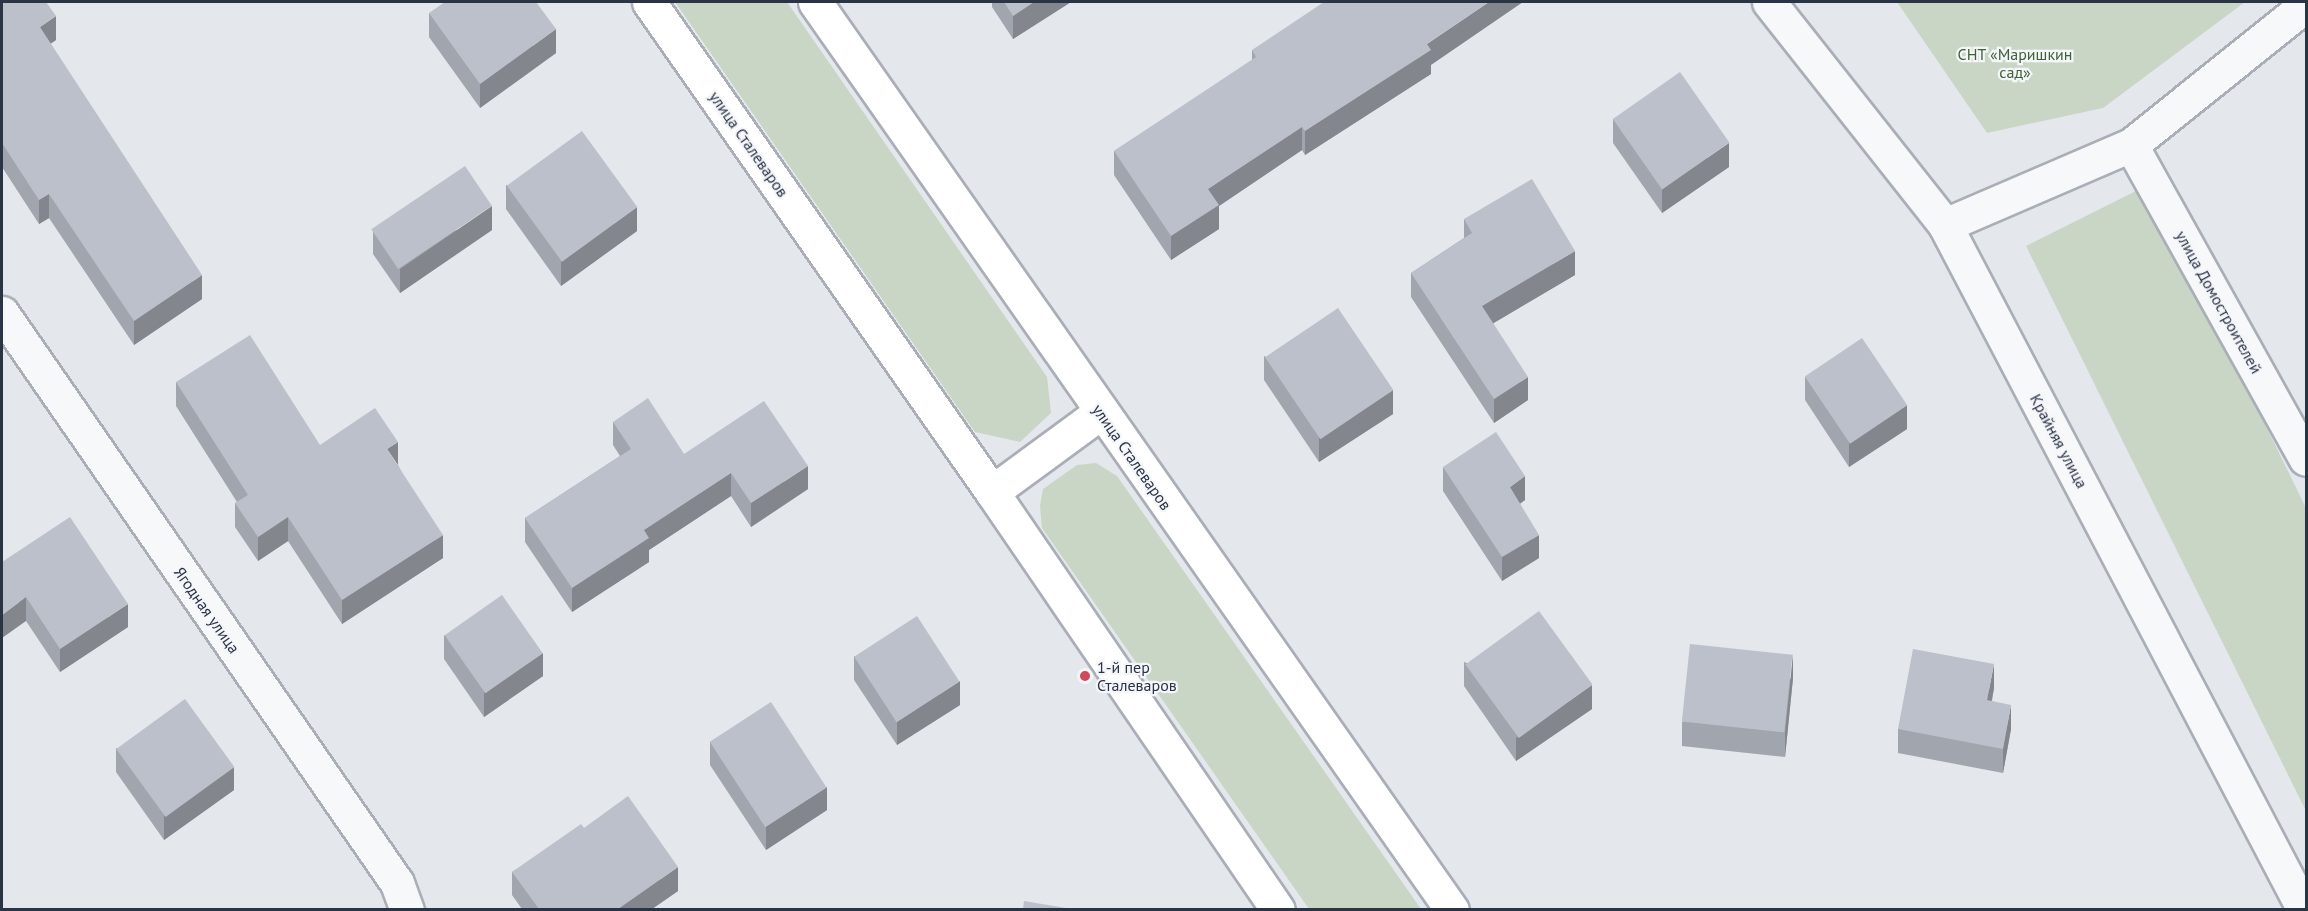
<!DOCTYPE html>
<html>
<head>
<meta charset="utf-8">
<style>
	body { margin:0 }
	#map { position:relative; width:2308px; height:911px; overflow:hidden; background:#e4e7ec; font-family:"PT Sans",sans-serif }
	div>[style] { position:absolute }
	.green>* { inset:0; background:#c9d6c5 }
	.roads { filter:drop-shadow(2px 0 #a9aeb7) drop-shadow(-2px 0 #a9aeb7) drop-shadow(0 2px #a9aeb7) drop-shadow(0 -2px #a9aeb7) }
	.minor>* { height:33px; margin:-16.5px; padding:0 16.5px; transform-origin:16.5px; border-radius:16.5px; background:#f7f8fa }
	.major>* { height:33px; margin:-16.5px; padding:0 16.5px; transform-origin:16.5px; border-radius:16.5px; background:#fff }
	.wall>* { inset:0; background:#a1a5ae }
	.shaded-wall>* { inset:0; background:#83868d }
	.building>* { inset:0; background:#bbc0ca; transform-origin:0 0 }
	.dots>* { width:16px; height:16px; translate:-50% -50%; box-sizing:border-box; border:3px solid #f4f6f9; border-radius:50% }
	span { translate:-50% -50%; white-space:nowrap; text-align:center; line-height:1.15; -webkit-text-stroke:4.5px #f4f6f9; paint-order:stroke }
	.park-label { font-size:16px; color:#3f6138 }
	.street-label { font-size:16px; color:#2b3445 }
	.poi-label { font-size:16px; color:#2b3445 }
	.left { translate:0 -50%; text-align:left }
	.frame { position:absolute; inset:0; border:3px solid #2b3445; pointer-events:none }
</style>
</head>
<body>
<div id="map">
	<div class="green">
		<i style="clip-path:polygon(675px 2px,787px 2px,1047px 377px,1051px 413px,1020px 442px,975px 432px)"></i>
		<i style="clip-path:polygon(1897px 2px,2245px 2px,2103px 108px,1987px 133px)"></i>
		<i style="clip-path:polygon(2148px 185px,2306px 508px,2306px 811px,2026px 246px)"></i>
		<i style="clip-path:polygon(1096px 463px,1117px 476px,1421px 909px,1309px 909px,1042px 528px,1040px 506px,1043px 489px,1077px 465px)"></i>
	</div>
	<div class="roads">
		<div class="minor">
			<i style="left:1769px;top:2px;width:284px;rotate:51.7deg"></i>
			<i style="left:1945px;top:225px;width:773px;rotate:62.34deg"></i>
			<i style="left:2131px;top:145px;width:359px;rotate:60.9deg"></i>
			<i style="left:1945px;top:225px;width:202px;rotate:-23.3deg"></i>
			<i style="left:2131px;top:145px;width:224px;rotate:-38.7deg"></i>
			<i style="left:2px;top:313px;width:693px;rotate:55.28deg"></i>
			<i style="left:397px;top:883px;width:29px;rotate:70deg"></i>
		</div>
		<div class="major">
			<i style="left:649px;top:2px;width:598px;rotate:55.01deg"></i>
			<i style="left:992px;top:492px;width:506px;rotate:55.62deg"></i>
			<i style="left:815px;top:2px;width:1109px;rotate:54.95deg"></i>
			<i style="left:992px;top:492px;width:135px;rotate:-36.3deg"></i>
		</div>
	</div>
	<div class="wall">
		<i style="clip-path:polygon(2px 2px,56px 40px,50px 44px,202px 299px,134px 345px,49px 218px,39px 224px,2px 167px)"></i>
		<i style="clip-path:polygon(992px 2px,1071px 2px,1013px 39px,992px 7px)"></i>
		<i style="clip-path:polygon(429px 13px,556px 53px,480px 108px,429px 37px)"></i>
		<i style="clip-path:polygon(1252px 50px,1431px 65px,1431px 74px,1305px 155px,1302px 150px,1219px 206px,1219px 229px,1171px 260px,1114px 175px,1114px 151px,1252px 61px)"></i>
		<i style="clip-path:polygon(1613px 119px,1729px 167px,1662px 213px,1613px 143px)"></i>
		<i style="clip-path:polygon(506px 185px,637px 231px,561px 286px,506px 209px)"></i>
		<i style="clip-path:polygon(1464px 219px,1575px 275px,1493px 323px,1528px 400px,1494px 423px,1411px 297px,1411px 273px,1464px 238px)"></i>
		<i style="clip-path:polygon(492px 230px,400px 293px,373px 254px,373px 231px)"></i>
		<i style="clip-path:polygon(1264px 356px,1393px 414px,1319px 462px,1264px 380px)"></i>
		<i style="clip-path:polygon(1805px 377px,1907px 429px,1849px 467px,1805px 400px)"></i>
		<i style="clip-path:polygon(176px 382px,320px 445px,398px 465px,443px 558px,342px 624px,288px 541px,258px 561px,235px 527px,235px 503px,237px 502px,176px 406px)"></i>
		<i style="clip-path:polygon(613px 422px,684px 454px,808px 489px,751px 527px,731px 496px,649px 550px,649px 562px,572px 612px,525px 542px,525px 518px,620px 456px,613px 445px)"></i>
		<i style="clip-path:polygon(1443px 467px,1525px 500px,1520px 504px,1539px 558px,1502px 581px,1443px 491px)"></i>
		<i style="clip-path:polygon(2px 562px,128px 627px,60px 672px,26px 621px)"></i>
		<i style="clip-path:polygon(444px 635px,543px 676px,484px 717px,444px 659px)"></i>
		<i style="clip-path:polygon(854px 656px,960px 705px,897px 745px,854px 680px)"></i>
		<i style="clip-path:polygon(1464px 662px,1592px 709px,1516px 761px,1464px 686px)"></i>
		<i style="clip-path:polygon(1793px 678px,1785px 757px,1682px 746px,1682px 722px)"></i>
		<i style="clip-path:polygon(1994px 688px,1992px 701px,2011px 729px,2003px 773px,1898px 753px,1898px 729px)"></i>
		<i style="clip-path:polygon(710px 742px,827px 810px,766px 850px,710px 765px)"></i>
		<i style="clip-path:polygon(116px 748px,234px 790px,164px 840px,116px 772px)"></i>
		<i style="clip-path:polygon(584px 828px,678px 891px,652px 909px,522px 909px,512px 895px,512px 872px)"></i>
	</div>
	<div class="shaded-wall">
		<i style="clip-path:polygon(1034px 2px,1071px 2px,1013px 39px,1013px 16px)"></i>
		<i style="clip-path:polygon(1489px 2px,1523px 2px,1431px 65px,1431px 74px,1305px 155px,1305px 131px,1427px 44px)"></i>
		<i style="clip-path:polygon(56px 16px,56px 40px,40px 51px,40px 27px)"></i>
		<i style="clip-path:polygon(556px 29px,556px 53px,480px 108px,480px 84px)"></i>
		<i style="clip-path:polygon(1302px 127px,1302px 150px,1219px 206px,1219px 229px,1171px 260px,1171px 236px,1208px 189px)"></i>
		<i style="clip-path:polygon(1729px 143px,1729px 167px,1662px 213px,1662px 189px)"></i>
		<i style="clip-path:polygon(49px 194px,49px 218px,39px 224px,39px 200px)"></i>
		<i style="clip-path:polygon(492px 206px,492px 230px,400px 293px,400px 269px)"></i>
		<i style="clip-path:polygon(637px 207px,637px 231px,561px 286px,561px 262px)"></i>
		<i style="clip-path:polygon(1575px 251px,1575px 275px,1482px 330px,1482px 306px)"></i>
		<i style="clip-path:polygon(202px 275px,202px 299px,134px 345px,134px 321px)"></i>
		<i style="clip-path:polygon(1528px 377px,1528px 400px,1494px 423px,1494px 399px)"></i>
		<i style="clip-path:polygon(1393px 390px,1393px 414px,1319px 462px,1319px 438px)"></i>
		<i style="clip-path:polygon(1907px 405px,1907px 429px,1849px 467px,1849px 443px)"></i>
		<i style="clip-path:polygon(398px 442px,398px 465px,387px 449px)"></i>
		<i style="clip-path:polygon(808px 466px,808px 489px,751px 527px,751px 503px)"></i>
		<i style="clip-path:polygon(731px 473px,731px 496px,649px 550px,649px 562px,572px 612px,572px 588px,644px 530px)"></i>
		<i style="clip-path:polygon(1525px 476px,1525px 500px,1510px 510px,1510px 487px)"></i>
		<i style="clip-path:polygon(288px 517px,288px 541px,258px 561px,258px 537px)"></i>
		<i style="clip-path:polygon(443px 535px,443px 558px,342px 624px,342px 600px)"></i>
		<i style="clip-path:polygon(1539px 535px,1539px 558px,1502px 581px,1502px 557px)"></i>
		<i style="clip-path:polygon(26px 597px,26px 621px,2px 638px,2px 615px)"></i>
		<i style="clip-path:polygon(128px 604px,128px 627px,60px 672px,60px 649px)"></i>
		<i style="clip-path:polygon(543px 653px,543px 676px,484px 717px,484px 693px)"></i>
		<i style="clip-path:polygon(1793px 654px,1793px 678px,1785px 757px,1785px 733px)"></i>
		<i style="clip-path:polygon(1994px 664px,1994px 688px,1987px 724px,1987px 700px)"></i>
		<i style="clip-path:polygon(960px 681px,960px 705px,897px 745px,897px 722px)"></i>
		<i style="clip-path:polygon(1592px 685px,1592px 709px,1516px 761px,1516px 738px)"></i>
		<i style="clip-path:polygon(2011px 705px,2011px 729px,2003px 773px,2003px 749px)"></i>
		<i style="clip-path:polygon(234px 767px,234px 790px,164px 840px,164px 816px)"></i>
		<i style="clip-path:polygon(827px 787px,827px 810px,766px 850px,766px 826px)"></i>
		<i style="clip-path:polygon(678px 867px,678px 891px,652px 909px,618px 909px)"></i>
	</div>
	<div class="building">
		<i style="clip-path:polygon(2px 2px,46px 2px,56px 16px,40px 27px,202px 275px,134px 321px,49px 194px,39px 200px,2px 143px)"></i>
		<i style="clip-path:polygon(445px 2px,536px 2px,556px 29px,480px 84px,429px 13px)"></i>
		<i style="clip-path:polygon(1004px 2px,1034px 2px,1013px 16px)"></i>
		<i style="clip-path:polygon(1324px 2px,1489px 2px,1427px 44px,1431px 50px,1305px 131px,1302px 127px,1208px 189px,1219px 205px,1171px 236px,1114px 151px,1256px 57px,1252px 50px)"></i>
		<i style="left:1680px;top:72px;width:86px;height:82px;rotate:55deg"></i>
		<i style="left:582px;top:131px;width:94px;height:93px;rotate:54deg"></i>
		<i style="left:465px;top:166px;width:48px;height:113px;rotate:56deg"></i>
		<i style="clip-path:polygon(1532px 179px,1575px 251px,1482px 306px,1528px 377px,1494px 399px,1411px 273px,1472px 233px,1464px 219px)"></i>
		<i style="left:1338px;top:308px;width:99px;height:88px;rotate:56deg"></i>
		<i style="clip-path:polygon(250px 335px,320px 445px,375px 408px,398px 442px,387px 449px,443px 535px,342px 600px,288px 517px,258px 537px,235px 503px,248px 495px,176px 382px)"></i>
		<i style="left:1862px;top:338px;width:81px;height:69px;rotate:56deg"></i>
		<i style="clip-path:polygon(648px 398px,684px 454px,764px 401px,808px 466px,751px 503px,731px 473px,644px 530px,649px 538px,572px 588px,525px 518px,631px 449px,613px 422px)"></i>
		<i style="clip-path:polygon(1496px 432px,1525px 476px,1510px 487px,1539px 535px,1502px 557px,1443px 467px)"></i>
		<i style="clip-path:polygon(70px 517px,128px 604px,60px 649px,26px 597px,2px 615px,2px 562px)"></i>
		<i style="left:502px;top:595px;width:71px;height:70px;rotate:55deg"></i>
		<i style="left:1539px;top:611px;width:91px;height:91px;rotate:54deg"></i>
		<i style="left:917px;top:616px;width:78px;height:75px;rotate:57deg"></i>
		<i style="left:1690px;top:644px;width:103px;height:78px;rotate:6deg"></i>
		<i style="clip-path:polygon(1913px 649px,1994px 664px,1987px 700px,2011px 705px,2003px 749px,1898px 729px)"></i>
		<i style="left:185px;top:699px;width:84px;height:85px;rotate:54deg"></i>
		<i style="left:771px;top:702px;width:102px;height:73px;rotate:57deg"></i>
		<i style="clip-path:polygon(628px 796px,678px 867px,618px 909px,539px 909px,512px 872px,581px 824px,584px 828px)"></i>
		<i style="clip-path:polygon(1024px 901px,1072px 909px,1023px 909px)"></i>
	</div>
	<div class="dots">
		<i style="left:1085px;top:676px;background:#d1495b"></i>
	</div>
	<div class="park-label">
		<span style="left:2015px;top:63px">СНТ «Маришкин<br>сад»</span>
	</div>
	<div class="street-label">
		<span style="left:749px;top:144px;rotate:55deg">улица Сталеваров</span>
		<span style="left:2219px;top:302px;rotate:61deg">улица Домостроителей</span>
		<span style="left:2059px;top:441px;rotate:62deg">Крайняя улица</span>
		<span style="left:1132px;top:457px;rotate:55deg">улица Сталеваров</span>
		<span style="left:207px;top:610px;rotate:55deg">Ягодная улица</span>
	</div>
	<div class="poi-label">
		<span class="left" style="left:1097px;top:676px">1-й пер<br>Сталеваров</span>
	</div>
	<div class="frame"></div>
</div>
</body>
</html>
